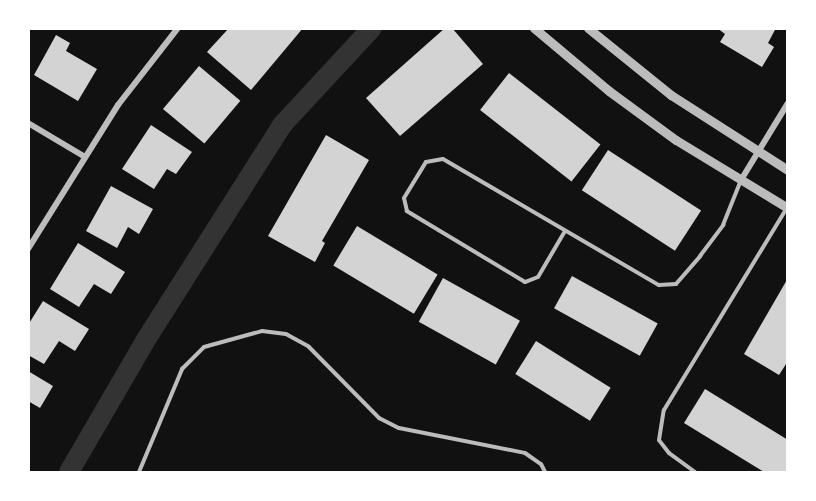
<!DOCTYPE html>
<html>
<head>
<meta charset="utf-8">
<style>
	body { margin:0 }
	#map { position:relative; width:816px; height:501px; overflow:hidden; background:#111; font-family:Poppins,sans-serif }
	div>[style] { position:absolute }
	.canal>* { height:20px; margin:-10px; padding:0 10px; transform-origin:10px; border-radius:10px; background:#333 }
	.building>* { inset:0; background:#d3d3d3; transform-origin:0 0 }
	.service>* { height:4px; margin:-2px; padding:0 2px; transform-origin:2px; border-radius:2px; background:#bcbcbc }
	.minor>* { height:6px; margin:-3px; padding:0 3px; transform-origin:3px; border-radius:3px; background:#bcbcbc }
	.tertiary>* { height:9px; margin:-4.5px; padding:0 4.5px; transform-origin:4.5px; border-radius:4.5px; background:#bcbcbc }
	span { translate:-50% -50%; white-space:nowrap; text-align:center; line-height:1.15; -webkit-text-stroke:4.5px #fff; paint-order:stroke }
	.frame { position:absolute; inset:0; border:30px solid #fff; pointer-events:none }
</style>
</head>
<body>
<div id="map">
	<div class="canal">
		<i style="left:69px;top:472px;width:155px;rotate:-59.8deg"></i>
		<i style="left:147px;top:338px;width:254px;rotate:-57.6deg"></i>
		<i style="left:283px;top:124px;width:131px;rotate:-47.2deg"></i>
	</div>
	<div class="building">
		<i style="clip-path:polygon(229px 28px,303px 28px,251px 90px,207px 52px)"></i>
		<i style="clip-path:polygon(445px 28px,452px 28px,483px 64px,400px 136px,366px 98px)"></i>
		<i style="clip-path:polygon(717px 28px,776px 28px,768px 43px,774px 47px,762px 67px,720px 42px,725px 34px)"></i>
		<i style="clip-path:polygon(56px 35px,70px 43px,66px 51px,97px 69px,78px 101px,34px 75px)"></i>
		<i style="left:199px;top:66px;width:54px;height:56px;rotate:40deg"></i>
		<i style="left:509px;top:73px;width:116px;height:47px;rotate:38deg"></i>
		<i style="clip-path:polygon(151px 125px,192px 152px,176px 174px,167px 169px,154px 189px,122px 169px)"></i>
		<i style="clip-path:polygon(326px 135px,369px 160px,322px 241px,325px 243px,315px 262px,268px 236px)"></i>
		<i style="left:608px;top:150px;width:111px;height:48px;rotate:33deg"></i>
		<i style="clip-path:polygon(111px 186px,153px 209px,139px 234px,128px 227px,117px 248px,86px 231px)"></i>
		<i style="left:357px;top:226px;width:94px;height:46px;rotate:31deg"></i>
		<i style="clip-path:polygon(78px 243px,125px 272px,111px 294px,94px 284px,79px 307px,50px 289px)"></i>
		<i style="left:572px;top:276px;width:98px;height:37px;rotate:29deg"></i>
		<i style="left:443px;top:278px;width:88px;height:50px;rotate:29deg"></i>
		<i style="clip-path:polygon(788px 278px,788px 361px,779px 375px,744px 354px)"></i>
		<i style="clip-path:polygon(43px 301px,89px 329px,75px 351px,59px 341px,44px 364px,28px 355px,28px 325px)"></i>
		<i style="left:536px;top:341px;width:88px;height:39px;rotate:32deg"></i>
		<i style="clip-path:polygon(28px 371px,53px 386px,40px 408px,28px 401px)"></i>
		<i style="clip-path:polygon(705px 389px,788px 440px,788px 472px,764px 472px,684px 423px)"></i>
	</div>
	<div class="service">
		<i style="left:565px;top:231px;width:53px;rotate:120.4deg"></i>
		<i style="left:538px;top:277px;width:14px;rotate:159deg"></i>
		<i style="left:525px;top:282px;width:138px;rotate:-149deg"></i>
		<i style="left:407px;top:211px;width:13px;rotate:-103deg"></i>
		<i style="left:404px;top:198px;width:42px;rotate:-58.6deg"></i>
		<i style="left:426px;top:162px;width:17px;rotate:-10deg"></i>
		<i style="left:443px;top:159px;width:250px;rotate:30.3deg"></i>
		<i style="left:659px;top:285px;width:17px;rotate:-3deg"></i>
		<i style="left:676px;top:284px;width:37px;rotate:-49deg"></i>
		<i style="left:700px;top:256px;width:39px;rotate:-53deg"></i>
		<i style="left:723px;top:225px;width:48px;rotate:-68.2deg"></i>
		<i style="left:139px;top:472px;width:112px;rotate:-67.3deg"></i>
		<i style="left:182px;top:369px;width:31px;rotate:-45deg"></i>
		<i style="left:204px;top:347px;width:60px;rotate:-15.4deg"></i>
		<i style="left:262px;top:331px;width:24px;rotate:7deg"></i>
		<i style="left:286px;top:334px;width:26px;rotate:29deg"></i>
		<i style="left:309px;top:347px;width:100px;rotate:45.4deg"></i>
		<i style="left:379px;top:418px;width:22px;rotate:27deg"></i>
		<i style="left:399px;top:428px;width:128px;rotate:11.2deg"></i>
		<i style="left:525px;top:453px;width:19px;rotate:35deg"></i>
		<i style="left:541px;top:464px;width:9px;rotate:63deg"></i>
		<i style="left:695px;top:472px;width:32px;rotate:-144deg"></i>
		<i style="left:669px;top:453px;width:16px;rotate:-128deg"></i>
		<i style="left:659px;top:440px;width:30px;rotate:-81deg"></i>
		<i style="left:664px;top:410px;width:237px;rotate:-58.7deg"></i>
	</div>
	<div class="minor">
		<i style="left:28px;top:123px;width:66px;rotate:30.8deg"></i>
		<i style="left:741px;top:180px;width:90px;rotate:-58.6deg"></i>
		<i style="left:28px;top:249px;width:170px;rotate:-58deg"></i>
		<i style="left:118px;top:105px;width:98px;rotate:-52.1deg"></i>
	</div>
	<div class="tertiary">
		<i style="left:534px;top:28px;width:98px;rotate:40deg"></i>
		<i style="left:609px;top:91px;width:83px;rotate:36.2deg"></i>
		<i style="left:676px;top:140px;width:131px;rotate:31.3deg"></i>
		<i style="left:588px;top:28px;width:107px;rotate:38.9deg"></i>
		<i style="left:671px;top:95px;width:139px;rotate:32.7deg"></i>
	</div>
	<div class="frame"></div>
</div>
</body>
</html>
